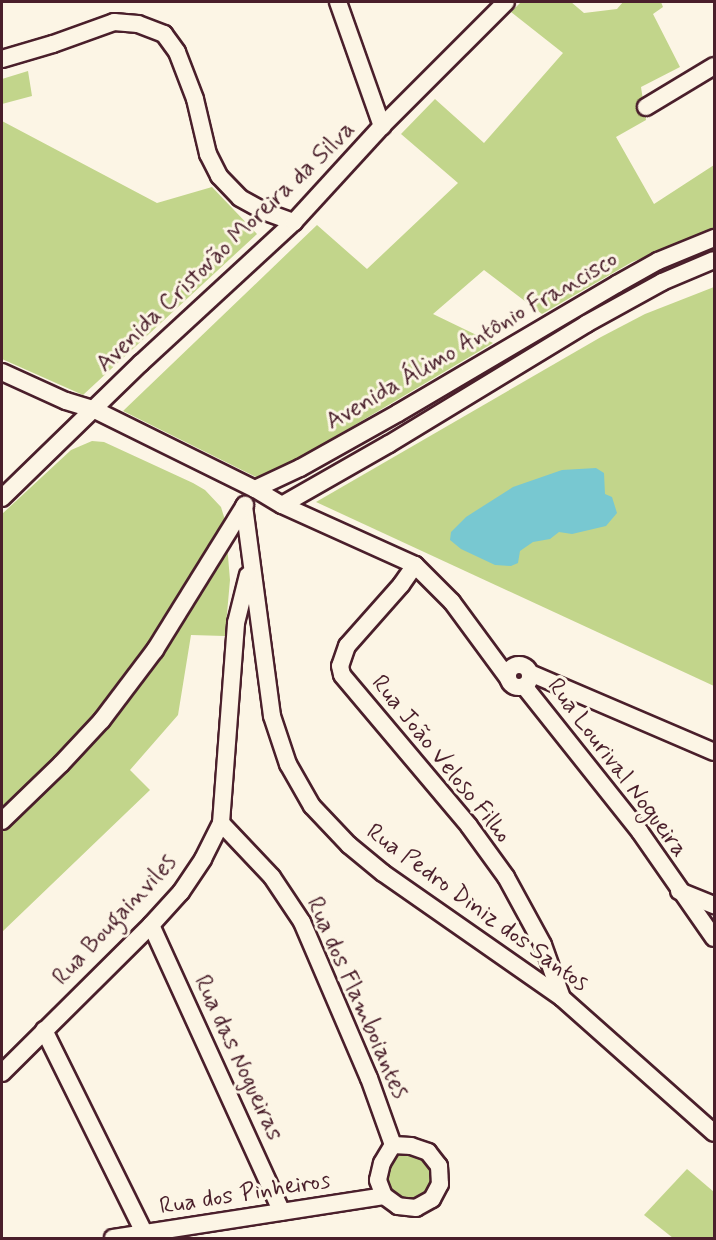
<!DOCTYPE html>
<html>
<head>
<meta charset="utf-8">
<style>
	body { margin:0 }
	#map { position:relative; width:716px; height:1240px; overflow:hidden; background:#fcf5e5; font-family:Mynerve,sans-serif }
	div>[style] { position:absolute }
	.green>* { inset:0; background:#c2d58b }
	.round { border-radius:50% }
	.water>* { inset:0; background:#78c8d1 }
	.roads { filter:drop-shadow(2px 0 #4a1f2b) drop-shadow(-2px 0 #4a1f2b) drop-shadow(0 2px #4a1f2b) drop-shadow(0 -2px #4a1f2b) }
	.minor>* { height:16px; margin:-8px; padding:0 8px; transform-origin:8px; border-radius:8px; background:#fcf5e5 }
	.minor>.ring { margin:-8px; padding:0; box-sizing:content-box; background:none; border:16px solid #fcf5e5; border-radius:50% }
	span { translate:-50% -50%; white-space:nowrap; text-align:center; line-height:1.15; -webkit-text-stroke:6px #fcf5e5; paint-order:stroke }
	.street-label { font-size:24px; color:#4a1f2b }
	.frame { position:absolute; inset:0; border:3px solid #4a1f2b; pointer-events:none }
</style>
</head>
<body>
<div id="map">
	<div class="green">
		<i style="clip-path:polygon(521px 2px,571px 2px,584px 13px,617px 9px,623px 2px,661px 2px,663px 7px,653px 14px,680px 67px,641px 87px,646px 120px,616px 137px,654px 204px,714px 165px,714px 231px,632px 262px,542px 314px,484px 270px,433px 314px,493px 343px,262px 480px,123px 411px,317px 225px,367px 269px,458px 183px,401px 134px,435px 99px,484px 143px,563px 53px,511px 12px)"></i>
		<i style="clip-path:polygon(28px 71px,32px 96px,2px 104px,2px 79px)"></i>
		<i style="clip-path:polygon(2px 121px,157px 203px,212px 187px,257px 234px,83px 395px,2px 359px)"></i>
		<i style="clip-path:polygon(714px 287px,714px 686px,316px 502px,601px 337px,645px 314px)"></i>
		<i style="clip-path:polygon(92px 441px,104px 442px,193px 483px,205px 490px,221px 507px,225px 520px,230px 580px,225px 636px,191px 635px,178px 715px,130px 770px,150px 790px,2px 932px,2px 514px,71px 450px)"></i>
		<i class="round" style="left:385px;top:1153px;width:48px;height:48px"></i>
		<i style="clip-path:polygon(687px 1169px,714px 1192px,714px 1238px,673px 1238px,644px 1215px)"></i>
	</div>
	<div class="water">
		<i style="clip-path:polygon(596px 468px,604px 473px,605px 494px,612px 497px,617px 513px,606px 526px,572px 534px,559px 532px,550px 539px,533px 542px,520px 551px,518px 563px,511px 566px,495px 565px,461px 549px,450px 540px,451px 532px,466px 517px,513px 487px,562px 470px)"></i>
	</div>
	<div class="roads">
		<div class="minor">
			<i style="left:338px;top:2px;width:132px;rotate:70.5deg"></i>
			<i style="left:2px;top:59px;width:53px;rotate:-16.4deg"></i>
			<i style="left:53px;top:44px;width:65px;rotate:-19.8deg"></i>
			<i style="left:114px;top:22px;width:24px;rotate:5deg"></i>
			<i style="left:138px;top:24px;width:28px;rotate:21deg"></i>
			<i style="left:164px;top:34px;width:22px;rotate:54deg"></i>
			<i style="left:177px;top:52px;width:50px;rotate:69deg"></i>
			<i style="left:195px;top:99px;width:57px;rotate:76.7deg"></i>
			<i style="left:208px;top:154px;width:25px;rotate:63deg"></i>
			<i style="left:219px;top:176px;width:30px;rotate:46deg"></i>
			<i style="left:240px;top:198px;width:26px;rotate:29deg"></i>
			<i style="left:263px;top:211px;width:33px;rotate:20deg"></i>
			<i style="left:646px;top:107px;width:79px;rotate:-31.1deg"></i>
			<i style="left:2px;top:372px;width:70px;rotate:24.4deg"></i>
			<i style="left:66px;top:401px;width:30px;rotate:17deg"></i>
			<i style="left:95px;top:410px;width:178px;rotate:26.3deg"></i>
			<i style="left:255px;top:489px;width:31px;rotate:31deg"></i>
			<i style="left:282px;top:505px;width:146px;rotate:24.3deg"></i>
			<i style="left:415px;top:565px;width:52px;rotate:45deg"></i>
			<i style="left:452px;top:602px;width:94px;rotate:53.6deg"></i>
			<i style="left:255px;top:489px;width:50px;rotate:-25deg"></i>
			<i style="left:300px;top:468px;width:112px;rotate:-29.3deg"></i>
			<i style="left:398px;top:413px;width:254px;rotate:-30.5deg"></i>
			<i style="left:617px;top:284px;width:47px;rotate:-29.3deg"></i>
			<i style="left:658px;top:261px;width:61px;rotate:-22.3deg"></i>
			<i style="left:2px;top:498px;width:194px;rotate:-44.2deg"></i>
			<i style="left:141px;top:363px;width:208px;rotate:-42.7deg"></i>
			<i style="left:294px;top:222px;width:130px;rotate:-47.5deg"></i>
			<i style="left:382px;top:126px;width:175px;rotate:-45deg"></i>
			<i style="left:282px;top:505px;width:123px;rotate:-29.7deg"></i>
			<i style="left:389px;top:444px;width:231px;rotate:-31.3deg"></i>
			<i style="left:586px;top:324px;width:87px;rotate:-28.9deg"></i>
			<i style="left:662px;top:282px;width:56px;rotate:-22.9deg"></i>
			<i style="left:244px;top:506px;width:212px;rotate:82.4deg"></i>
			<i style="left:272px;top:716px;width:51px;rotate:71.6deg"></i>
			<i style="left:288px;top:764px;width:48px;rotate:60.3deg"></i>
			<i style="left:312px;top:806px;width:54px;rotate:46.5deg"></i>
			<i style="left:349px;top:845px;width:44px;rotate:39.5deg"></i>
			<i style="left:383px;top:873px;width:218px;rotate:34.9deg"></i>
			<i style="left:562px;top:998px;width:203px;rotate:41.6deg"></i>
			<i style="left:415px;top:565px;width:24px;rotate:125deg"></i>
			<i style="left:401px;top:585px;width:81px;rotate:131.5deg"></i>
			<i style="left:347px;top:646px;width:21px;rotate:109deg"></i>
			<i style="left:340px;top:666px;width:9px;rotate:77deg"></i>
			<i style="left:342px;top:675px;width:197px;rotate:49.9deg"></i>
			<i style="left:469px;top:826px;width:63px;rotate:54deg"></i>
			<i style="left:506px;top:877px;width:77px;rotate:61.4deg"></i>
			<i style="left:543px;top:945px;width:56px;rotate:70.3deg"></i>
			<i class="ring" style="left:508px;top:665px;width:6px;height:6px"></i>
			<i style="left:530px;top:673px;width:200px;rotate:23.2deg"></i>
			<i style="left:524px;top:686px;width:186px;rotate:51.5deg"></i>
			<i style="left:640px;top:832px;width:129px;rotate:55.1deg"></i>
			<i style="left:2px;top:821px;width:82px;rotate:-44deg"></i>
			<i style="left:61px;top:764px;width:60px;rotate:-47deg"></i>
			<i style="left:102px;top:720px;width:88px;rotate:-52.9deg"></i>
			<i style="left:155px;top:650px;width:171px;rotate:-58.2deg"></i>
			<i style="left:221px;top:823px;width:74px;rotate:46.6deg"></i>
			<i style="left:272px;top:877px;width:54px;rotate:56.3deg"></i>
			<i style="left:302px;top:922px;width:170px;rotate:66.8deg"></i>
			<i style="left:369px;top:1078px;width:71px;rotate:70.3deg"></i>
			<i style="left:679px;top:891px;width:38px;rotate:22deg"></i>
			<i style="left:151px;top:925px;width:315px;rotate:65.5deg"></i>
			<i style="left:44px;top:1030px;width:228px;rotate:63.7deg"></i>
			<i style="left:2px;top:1073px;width:210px;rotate:-44.8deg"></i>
			<i style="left:151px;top:925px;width:45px;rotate:-47.7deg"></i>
			<i style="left:181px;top:892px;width:40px;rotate:-56deg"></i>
			<i style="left:203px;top:859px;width:40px;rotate:-63.4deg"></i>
			<i style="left:221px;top:823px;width:201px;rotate:-85.7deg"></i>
			<i style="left:236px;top:623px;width:49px;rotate:-76deg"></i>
			<i style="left:393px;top:1145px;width:18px;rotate:3deg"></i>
			<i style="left:411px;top:1146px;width:18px;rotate:19deg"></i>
			<i style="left:428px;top:1152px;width:18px;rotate:52deg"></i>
			<i style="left:439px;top:1166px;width:18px;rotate:87deg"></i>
			<i style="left:440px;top:1184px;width:17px;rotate:118deg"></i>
			<i style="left:432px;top:1199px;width:18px;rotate:151deg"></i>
			<i style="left:416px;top:1208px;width:18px;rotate:-174deg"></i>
			<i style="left:398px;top:1206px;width:17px;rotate:-144deg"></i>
			<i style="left:384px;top:1196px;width:17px;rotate:-111deg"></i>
			<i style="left:378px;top:1180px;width:17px;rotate:-77deg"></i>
			<i style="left:382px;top:1163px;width:21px;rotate:-59deg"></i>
			<i style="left:113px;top:1238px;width:274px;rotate:-8.8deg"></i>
		</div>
	</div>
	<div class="street-label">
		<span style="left:226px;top:247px;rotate:-44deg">Avenida Cristovão Moreira da Silva</span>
		<span style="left:472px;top:341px;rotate:-30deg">Avenida Álimo Antônio Francisco</span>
		<span style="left:441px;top:759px;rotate:51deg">Rua João Veloso Filho</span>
		<span style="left:617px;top:768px;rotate:53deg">Rua Lourival Nogueira</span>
		<span style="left:477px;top:908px;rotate:36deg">Rua Pedro Diniz dos Santos</span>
		<span style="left:115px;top:920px;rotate:-47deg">Rua Bougainviles</span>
		<span style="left:357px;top:998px;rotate:66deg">Rua dos Flamboiantes</span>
		<span style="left:238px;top:1058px;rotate:65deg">Rua das Nogueiras</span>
		<span style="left:245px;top:1194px;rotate:-9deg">Rua dos Pinheiros</span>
	</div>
	<div class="frame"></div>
</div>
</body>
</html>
